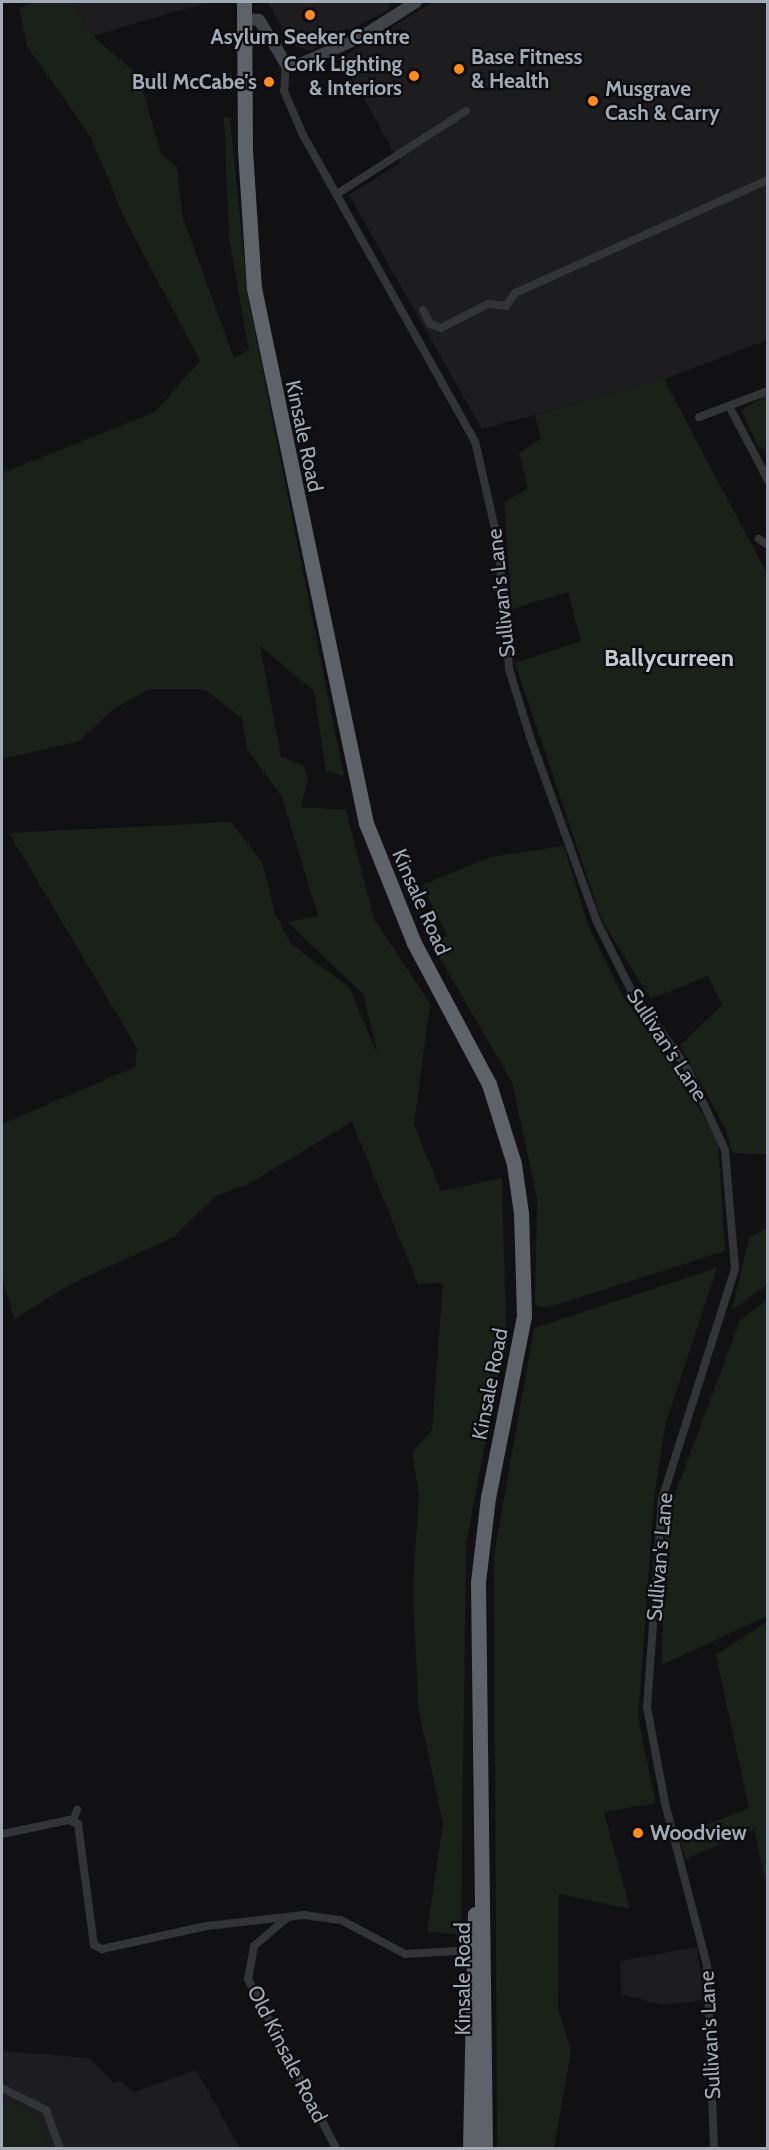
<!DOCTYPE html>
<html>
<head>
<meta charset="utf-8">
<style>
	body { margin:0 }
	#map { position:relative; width:769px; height:2150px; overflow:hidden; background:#111113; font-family:Cabin,sans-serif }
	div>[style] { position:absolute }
	.built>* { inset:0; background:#1d1d20 }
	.green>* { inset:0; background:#192119 }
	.street>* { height:8px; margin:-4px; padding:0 4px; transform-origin:4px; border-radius:4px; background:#323438 }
	.secondary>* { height:12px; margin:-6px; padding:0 6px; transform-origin:6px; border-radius:6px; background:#404348 }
	.highway>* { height:15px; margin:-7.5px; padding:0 7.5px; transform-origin:7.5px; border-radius:7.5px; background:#5d6369 }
	.dots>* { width:16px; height:16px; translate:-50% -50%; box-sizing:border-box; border:3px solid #0c0c0e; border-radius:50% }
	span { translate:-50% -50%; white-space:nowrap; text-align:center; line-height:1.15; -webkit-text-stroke:4.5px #0c0c0e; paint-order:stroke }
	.poi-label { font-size:21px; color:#a1abb5; font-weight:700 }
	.left { translate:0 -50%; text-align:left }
	.right { translate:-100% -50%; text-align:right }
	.street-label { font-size:21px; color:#a1abb5 }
	.quarter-label { font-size:24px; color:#c2c9d0; font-weight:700 }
	.frame { position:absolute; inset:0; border:3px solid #a1abb5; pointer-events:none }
</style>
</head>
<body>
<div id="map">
	<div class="built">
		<i style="clip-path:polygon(73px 2px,208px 2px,93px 36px)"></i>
		<i style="clip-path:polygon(268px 2px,389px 2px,390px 9px,310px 51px,290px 44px)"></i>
		<i style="clip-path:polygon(433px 2px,767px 2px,767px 340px,657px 382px,482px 429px,349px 195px,400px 163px,341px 58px)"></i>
		<i style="clip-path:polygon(697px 1947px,704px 2000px,662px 2005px,621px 1994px,620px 1961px)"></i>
		<i style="clip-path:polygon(2px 2051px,89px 2058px,114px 2083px,119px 2080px,134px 2092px,196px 2070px,240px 2148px,2px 2148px)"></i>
	</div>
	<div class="green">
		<i style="clip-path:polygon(35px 2px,73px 2px,93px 36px,138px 75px,161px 153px,177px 167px,182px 215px,234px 358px,249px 350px,229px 238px,224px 117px,230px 118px,248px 297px,344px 776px,326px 771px,314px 691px,260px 646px,281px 757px,303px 765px,308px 778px,301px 807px,346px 810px,374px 919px,430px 1004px,414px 1125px,441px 1191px,502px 1178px,506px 1333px,466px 1545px,461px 1935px,427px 1931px,443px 1824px,418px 1706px,413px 1586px,419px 1494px,412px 1452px,432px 1430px,443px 1283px,418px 1284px,352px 1122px,248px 1184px,216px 1196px,174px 1237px,71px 1284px,14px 1319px,2px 1275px,2px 1124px,135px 1067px,137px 1048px,9px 833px,231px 822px,262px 862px,275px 913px,291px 944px,349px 987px,378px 1055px,363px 994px,287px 922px,318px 916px,282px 797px,247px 749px,242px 718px,204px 689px,149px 689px,112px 710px,79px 741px,2px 759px,2px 473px,155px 412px,200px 361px,125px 219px,90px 136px,27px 46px,19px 8px)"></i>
		<i style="clip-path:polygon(664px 379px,767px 574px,767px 1154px,732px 1153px,726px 1130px,680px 1045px,722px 1005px,708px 976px,651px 999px,602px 921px,515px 663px,581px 641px,568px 592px,512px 609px,504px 503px,528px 488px,519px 453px,541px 439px,535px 415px)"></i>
		<i style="clip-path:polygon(767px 395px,767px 450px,758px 446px,741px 410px)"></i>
		<i style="clip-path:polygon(564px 846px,588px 925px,624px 998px,672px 1063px,718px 1140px,725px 1251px,546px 1308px,535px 1305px,537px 1198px,512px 1082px,432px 945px,447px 936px,422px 885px,490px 857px)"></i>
		<i style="clip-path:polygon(767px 1228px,767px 1285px,732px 1310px,749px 1238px)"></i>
		<i style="clip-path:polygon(717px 1268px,665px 1425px,654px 1500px,638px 1718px,656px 1803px,604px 1812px,630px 1909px,559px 1894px,558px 2008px,571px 2051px,554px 2148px,497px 2148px,494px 1555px,534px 1328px)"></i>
		<i style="clip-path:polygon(767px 1300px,767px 1616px,662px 1665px,664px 1523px,740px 1320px)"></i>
		<i style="clip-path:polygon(767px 1622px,767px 1888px,754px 1829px,686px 1859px,678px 1836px,749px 1808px,716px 1655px)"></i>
		<i style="clip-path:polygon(2px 2102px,18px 2106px,39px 2123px,47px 2148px,2px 2148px)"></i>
	</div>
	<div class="street">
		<i style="left:286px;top:64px;width:27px;rotate:94deg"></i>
		<i style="left:284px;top:91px;width:48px;rotate:66.6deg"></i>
		<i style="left:303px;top:135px;width:351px;rotate:60.7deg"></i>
		<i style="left:475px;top:441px;width:104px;rotate:77.2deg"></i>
		<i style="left:498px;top:542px;width:127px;rotate:85deg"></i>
		<i style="left:509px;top:669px;width:71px;rotate:72.8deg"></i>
		<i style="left:530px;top:737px;width:197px;rotate:70.1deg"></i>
		<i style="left:597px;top:922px;width:74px;rotate:63.4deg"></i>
		<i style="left:630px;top:988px;width:98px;rotate:54.5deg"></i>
		<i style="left:687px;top:1068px;width:90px;rotate:65.1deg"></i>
		<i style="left:725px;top:1150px;width:119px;rotate:85.2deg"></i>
		<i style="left:735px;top:1269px;width:241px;rotate:107.6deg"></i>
		<i style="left:662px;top:1499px;width:209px;rotate:94.1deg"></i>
		<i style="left:647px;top:1707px;width:98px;rotate:79.4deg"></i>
		<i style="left:665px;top:1803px;width:167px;rotate:75.5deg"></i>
		<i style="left:707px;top:1965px;width:183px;rotate:87.8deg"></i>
		<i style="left:340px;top:192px;width:150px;rotate:-32.7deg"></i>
		<i style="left:423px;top:310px;width:16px;rotate:63deg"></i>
		<i style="left:430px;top:324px;width:12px;rotate:20deg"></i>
		<i style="left:441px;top:328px;width:53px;rotate:-27.1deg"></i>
		<i style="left:488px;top:304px;width:18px;rotate:6deg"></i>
		<i style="left:506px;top:306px;width:16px;rotate:-55deg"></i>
		<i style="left:515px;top:293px;width:277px;rotate:-24.1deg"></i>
		<i style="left:729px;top:406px;width:84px;rotate:62.2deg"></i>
		<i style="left:699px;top:417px;width:74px;rotate:-20.6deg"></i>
		<i style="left:759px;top:539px;width:11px;rotate:34deg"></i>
		<i style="left:73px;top:1822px;width:13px;rotate:-72deg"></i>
		<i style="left:2px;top:1834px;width:68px;rotate:-11.8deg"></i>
		<i style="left:69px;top:1820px;width:10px;rotate:24deg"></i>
		<i style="left:78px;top:1824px;width:122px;rotate:82.5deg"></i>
		<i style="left:94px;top:1945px;width:9px;rotate:27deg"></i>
		<i style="left:102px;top:1949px;width:107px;rotate:-12.4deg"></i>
		<i style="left:207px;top:1926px;width:98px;rotate:-6.5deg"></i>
		<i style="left:304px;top:1915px;width:37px;rotate:8deg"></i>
		<i style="left:341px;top:1920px;width:72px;rotate:28deg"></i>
		<i style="left:405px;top:1954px;width:69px;rotate:-3.3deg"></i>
		<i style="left:287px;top:1918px;width:43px;rotate:139.7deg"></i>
		<i style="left:254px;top:1946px;width:34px;rotate:100deg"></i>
		<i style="left:248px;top:1979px;width:191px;rotate:62.5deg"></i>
		<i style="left:2px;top:2088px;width:49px;rotate:26.6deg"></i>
		<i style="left:46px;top:2110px;width:40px;rotate:69.8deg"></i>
	</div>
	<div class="secondary">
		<i style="left:244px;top:19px;width:15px;rotate:4deg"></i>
		<i style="left:259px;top:20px;width:52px;rotate:58.5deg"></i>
		<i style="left:286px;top:64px;width:10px;rotate:11deg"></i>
		<i style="left:296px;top:66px;width:71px;rotate:-24deg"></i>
		<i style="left:361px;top:37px;width:65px;rotate:-32.5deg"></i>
	</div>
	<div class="highway">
		<i style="left:244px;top:2px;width:148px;rotate:89.6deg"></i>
		<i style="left:245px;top:150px;width:138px;rotate:86.3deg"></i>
		<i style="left:254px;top:288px;width:547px;rotate:78.18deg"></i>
		<i style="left:366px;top:823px;width:129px;rotate:68.2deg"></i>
		<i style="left:414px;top:943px;width:160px;rotate:62deg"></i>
		<i style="left:489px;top:1084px;width:84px;rotate:72.6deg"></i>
		<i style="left:514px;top:1164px;width:49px;rotate:81.9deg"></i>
		<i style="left:521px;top:1213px;width:103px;rotate:88.3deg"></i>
		<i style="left:524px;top:1316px;width:185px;rotate:101.2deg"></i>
		<i style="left:488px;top:1497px;width:86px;rotate:96.7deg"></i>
		<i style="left:478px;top:1582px;width:566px;rotate:89.29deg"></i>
		<i style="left:470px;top:2148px;width:234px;rotate:-88.8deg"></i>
	</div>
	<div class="dots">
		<i style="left:310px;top:15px;background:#ff8b1d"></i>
		<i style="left:459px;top:69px;background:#ff8b1d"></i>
		<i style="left:414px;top:76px;background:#ff8b1d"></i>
		<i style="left:269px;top:82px;background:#ff8b1d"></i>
		<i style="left:593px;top:101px;background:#ff8b1d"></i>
		<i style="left:638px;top:1833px;background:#ff8b1d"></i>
	</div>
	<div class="poi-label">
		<span style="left:310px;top:37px">Asylum Seeker Centre</span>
		<span class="left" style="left:471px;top:69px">Base Fitness<br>&amp; Health</span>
		<span class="right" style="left:402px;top:76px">Cork Lighting<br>&amp; Interiors</span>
		<span class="right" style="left:257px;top:82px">Bull McCabe's</span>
		<span class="left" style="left:605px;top:101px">Musgrave<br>Cash &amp; Carry</span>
		<span class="left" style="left:650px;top:1833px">Woodview</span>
	</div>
	<div class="street-label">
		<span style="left:304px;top:436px;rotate:78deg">Kinsale Road</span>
		<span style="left:501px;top:593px;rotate:-96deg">Sullivan's Lane</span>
		<span style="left:421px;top:902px;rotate:66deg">Kinsale Road</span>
		<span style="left:667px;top:1045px;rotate:57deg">Sullivan's Lane</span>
		<span style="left:490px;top:1384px;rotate:-79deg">Kinsale Road</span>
		<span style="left:660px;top:1557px;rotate:-85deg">Sullivan's Lane</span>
		<span style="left:463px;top:1979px;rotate:-90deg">Kinsale Road</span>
		<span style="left:710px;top:2035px;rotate:-93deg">Sullivan's Lane</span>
		<span style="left:287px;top:2054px;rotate:63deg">Old Kinsale Road</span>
	</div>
	<div class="quarter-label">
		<span style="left:669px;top:658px">Ballycurreen</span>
	</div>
	<div class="frame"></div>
</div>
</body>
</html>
